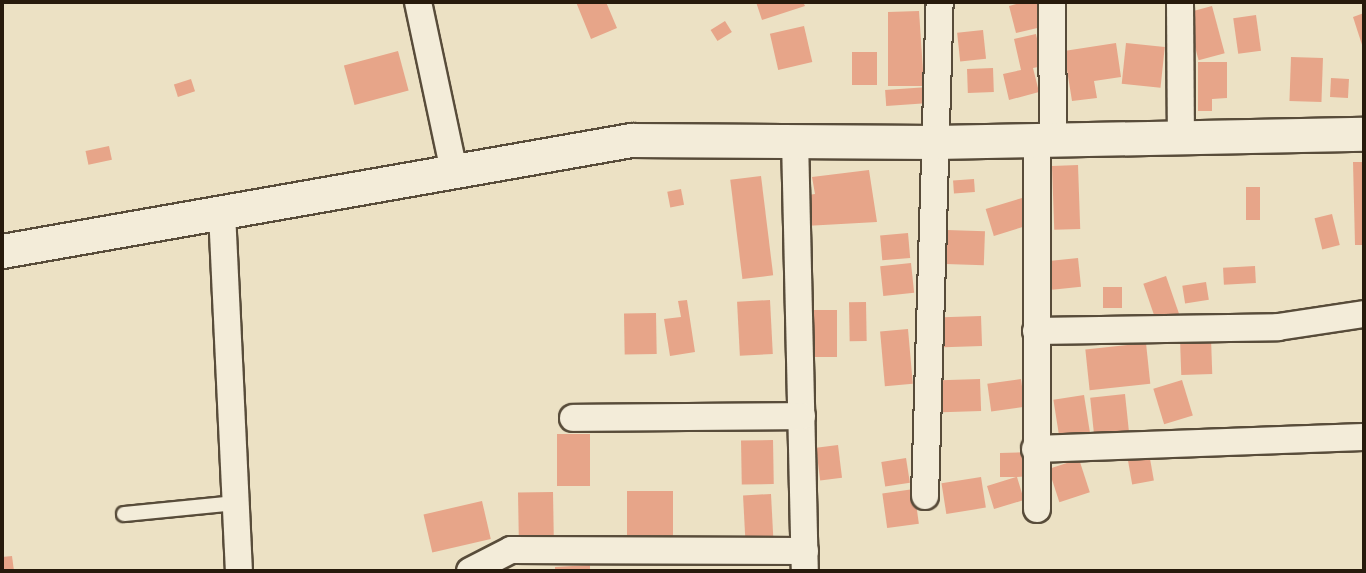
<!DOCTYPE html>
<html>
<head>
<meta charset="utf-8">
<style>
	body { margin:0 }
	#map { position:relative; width:1366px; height:573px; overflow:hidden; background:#ece1c4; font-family:Vollkorn,serif }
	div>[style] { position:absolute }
	.building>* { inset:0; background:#e7a589; transform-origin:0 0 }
	.roads { filter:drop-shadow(2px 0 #584c3a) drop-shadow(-2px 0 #584c3a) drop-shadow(0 2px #584c3a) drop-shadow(0 -2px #584c3a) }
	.service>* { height:14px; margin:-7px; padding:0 7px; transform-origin:7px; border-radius:7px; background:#f3ecd9 }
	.minor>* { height:26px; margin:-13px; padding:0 13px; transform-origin:13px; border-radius:13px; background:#f3ecd9 }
	.tertiary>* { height:33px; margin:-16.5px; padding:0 16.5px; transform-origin:16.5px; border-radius:16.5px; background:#f3ecd9 }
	span { translate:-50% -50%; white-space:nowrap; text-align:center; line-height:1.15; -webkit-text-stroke:6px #f3ecd9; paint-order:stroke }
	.frame { position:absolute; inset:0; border:4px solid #271a0c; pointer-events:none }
</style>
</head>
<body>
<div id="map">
	<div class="building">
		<i style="clip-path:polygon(576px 2px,606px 2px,617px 28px,591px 39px)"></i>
		<i style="clip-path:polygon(756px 2px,803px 2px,805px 6px,762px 20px)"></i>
		<i style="clip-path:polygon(1024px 2px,1040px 2px,1046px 26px,1016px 33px,1009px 6px)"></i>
		<i style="left:1212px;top:6px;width:49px;height:27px;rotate:75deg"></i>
		<i style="clip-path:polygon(919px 11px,924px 86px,888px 86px,888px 12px)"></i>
		<i style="clip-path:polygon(1364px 13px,1364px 51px,1353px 17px)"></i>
		<i style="left:1256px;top:15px;width:36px;height:23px;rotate:82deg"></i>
		<i style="left:725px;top:21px;width:13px;height:17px;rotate:58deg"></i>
		<i style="left:804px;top:26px;width:37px;height:35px;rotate:77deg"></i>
		<i style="left:983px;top:30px;width:29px;height:26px;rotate:84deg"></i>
		<i style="clip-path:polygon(1036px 34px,1043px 66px,1033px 68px,1039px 92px,1009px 100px,1003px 74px,1021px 70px,1014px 39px)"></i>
		<i style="clip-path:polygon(1116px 43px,1121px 77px,1094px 81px,1097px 98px,1072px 101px,1064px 51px)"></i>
		<i style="left:1126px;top:43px;width:39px;height:41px;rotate:6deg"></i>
		<i style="left:398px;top:51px;width:41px;height:56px;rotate:75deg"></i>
		<i style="left:852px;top:52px;width:25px;height:33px"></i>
		<i style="left:1291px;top:57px;width:32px;height:44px;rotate:2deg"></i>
		<i style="clip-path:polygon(1198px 62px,1227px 62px,1227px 98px,1212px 99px,1212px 111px,1198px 111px)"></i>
		<i style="left:993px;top:68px;width:24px;height:26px;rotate:88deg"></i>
		<i style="left:1331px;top:78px;width:18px;height:19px;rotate:3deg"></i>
		<i style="left:191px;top:79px;width:13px;height:18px;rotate:72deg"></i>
		<i style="left:928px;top:87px;width:16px;height:43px;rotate:86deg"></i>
		<i style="left:109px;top:146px;width:14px;height:24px;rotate:78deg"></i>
		<i style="clip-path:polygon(1353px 162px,1364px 162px,1364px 245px,1355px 245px)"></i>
		<i style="left:1078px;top:165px;width:64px;height:26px;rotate:88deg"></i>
		<i style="clip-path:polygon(869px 170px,877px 222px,805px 226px,800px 196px,815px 194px,812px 177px)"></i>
		<i style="left:761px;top:176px;width:100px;height:31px;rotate:83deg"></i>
		<i style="left:974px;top:179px;width:13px;height:21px;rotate:86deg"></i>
		<i style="left:1246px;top:187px;width:14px;height:33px"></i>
		<i style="left:681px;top:189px;width:16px;height:14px;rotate:79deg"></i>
		<i style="left:1022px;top:198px;width:28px;height:38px;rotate:73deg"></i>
		<i style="left:1332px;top:214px;width:32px;height:18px;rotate:76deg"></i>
		<i style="left:947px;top:230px;width:38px;height:34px;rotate:2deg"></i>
		<i style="left:908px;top:233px;width:25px;height:28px;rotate:85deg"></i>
		<i style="left:1078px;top:258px;width:29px;height:29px;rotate:84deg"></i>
		<i style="left:911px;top:263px;width:30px;height:31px;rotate:84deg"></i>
		<i style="left:1255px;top:266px;width:17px;height:32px;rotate:87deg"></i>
		<i style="left:1166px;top:276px;width:40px;height:24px;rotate:71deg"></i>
		<i style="left:1206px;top:282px;width:18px;height:24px;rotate:81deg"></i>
		<i style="left:1103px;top:287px;width:19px;height:21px"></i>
		<i style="clip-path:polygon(687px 300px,695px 352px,670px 356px,664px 319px,681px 317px,678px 301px)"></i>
		<i style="left:770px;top:300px;width:54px;height:33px;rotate:87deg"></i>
		<i style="left:866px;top:302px;width:39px;height:17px;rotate:89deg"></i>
		<i style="left:809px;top:310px;width:28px;height:47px"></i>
		<i style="left:656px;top:313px;width:41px;height:32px;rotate:89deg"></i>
		<i style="left:981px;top:316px;width:30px;height:38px;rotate:88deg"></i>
		<i style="left:908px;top:329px;width:55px;height:28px;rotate:85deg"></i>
		<i style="left:1211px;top:338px;width:36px;height:31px;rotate:88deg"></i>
		<i style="left:1146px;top:343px;width:41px;height:61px;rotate:84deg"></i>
		<i style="left:980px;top:379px;width:32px;height:39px;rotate:88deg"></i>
		<i style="left:1021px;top:379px;width:28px;height:34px;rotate:82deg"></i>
		<i style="left:1182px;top:380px;width:37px;height:30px;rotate:73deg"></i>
		<i style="left:1125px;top:394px;width:40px;height:35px;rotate:84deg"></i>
		<i style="left:1084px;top:395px;width:39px;height:31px;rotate:81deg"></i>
		<i style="left:557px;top:434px;width:33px;height:52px"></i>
		<i style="left:773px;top:440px;width:44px;height:32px;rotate:89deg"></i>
		<i style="left:838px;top:445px;width:33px;height:22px;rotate:83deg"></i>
		<i style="clip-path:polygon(1031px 452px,1031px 476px,1017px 477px,1024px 500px,994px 509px,987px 486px,1016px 477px,1000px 477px,1000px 453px)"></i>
		<i style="left:1149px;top:453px;width:28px;height:22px;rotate:80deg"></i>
		<i style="left:906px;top:458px;width:25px;height:25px;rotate:81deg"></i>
		<i style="left:1079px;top:459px;width:35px;height:32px;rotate:72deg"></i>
		<i style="left:981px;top:477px;width:31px;height:40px;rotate:81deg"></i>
		<i style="left:914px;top:489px;width:35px;height:32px;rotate:82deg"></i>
		<i style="left:627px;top:491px;width:46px;height:50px"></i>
		<i style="left:553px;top:492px;width:45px;height:35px;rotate:89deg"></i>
		<i style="left:771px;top:494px;width:44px;height:28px;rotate:87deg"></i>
		<i style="left:482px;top:501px;width:39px;height:60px;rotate:77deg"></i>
		<i style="clip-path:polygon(12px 556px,14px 571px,2px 571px,2px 557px)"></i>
		<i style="clip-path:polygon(590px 565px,590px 571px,555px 571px,555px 567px)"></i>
	</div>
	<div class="roads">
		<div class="service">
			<i style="left:124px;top:514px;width:113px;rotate:-5.6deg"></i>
		</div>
		<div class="minor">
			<i style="left:418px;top:2px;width:174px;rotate:78deg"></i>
			<i style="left:1052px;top:2px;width:136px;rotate:89.6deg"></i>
			<i style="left:1180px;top:2px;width:134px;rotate:89.6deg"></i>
			<i style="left:795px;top:139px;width:432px;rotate:88.7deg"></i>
			<i style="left:222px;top:212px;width:359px;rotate:87.3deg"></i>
			<i style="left:1036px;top:331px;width:242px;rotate:-0.9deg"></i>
			<i style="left:1278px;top:327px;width:87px;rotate:-8.6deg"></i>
			<i style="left:573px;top:418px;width:229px;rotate:-0.5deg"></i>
			<i style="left:1035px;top:449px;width:329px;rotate:-2.1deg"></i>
			<i style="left:925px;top:496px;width:494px;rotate:-88.3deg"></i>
			<i style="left:1037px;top:509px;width:371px;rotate:-90deg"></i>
			<i style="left:470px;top:571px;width:46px;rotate:-27.1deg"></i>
			<i style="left:511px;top:550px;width:294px;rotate:0.2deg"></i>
		</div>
		<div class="tertiary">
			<i style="left:2px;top:251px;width:639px;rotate:-10.01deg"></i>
			<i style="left:631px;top:140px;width:304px;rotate:0.4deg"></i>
			<i style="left:935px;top:142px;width:429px;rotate:-1.1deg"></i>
		</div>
	</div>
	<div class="frame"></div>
</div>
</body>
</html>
